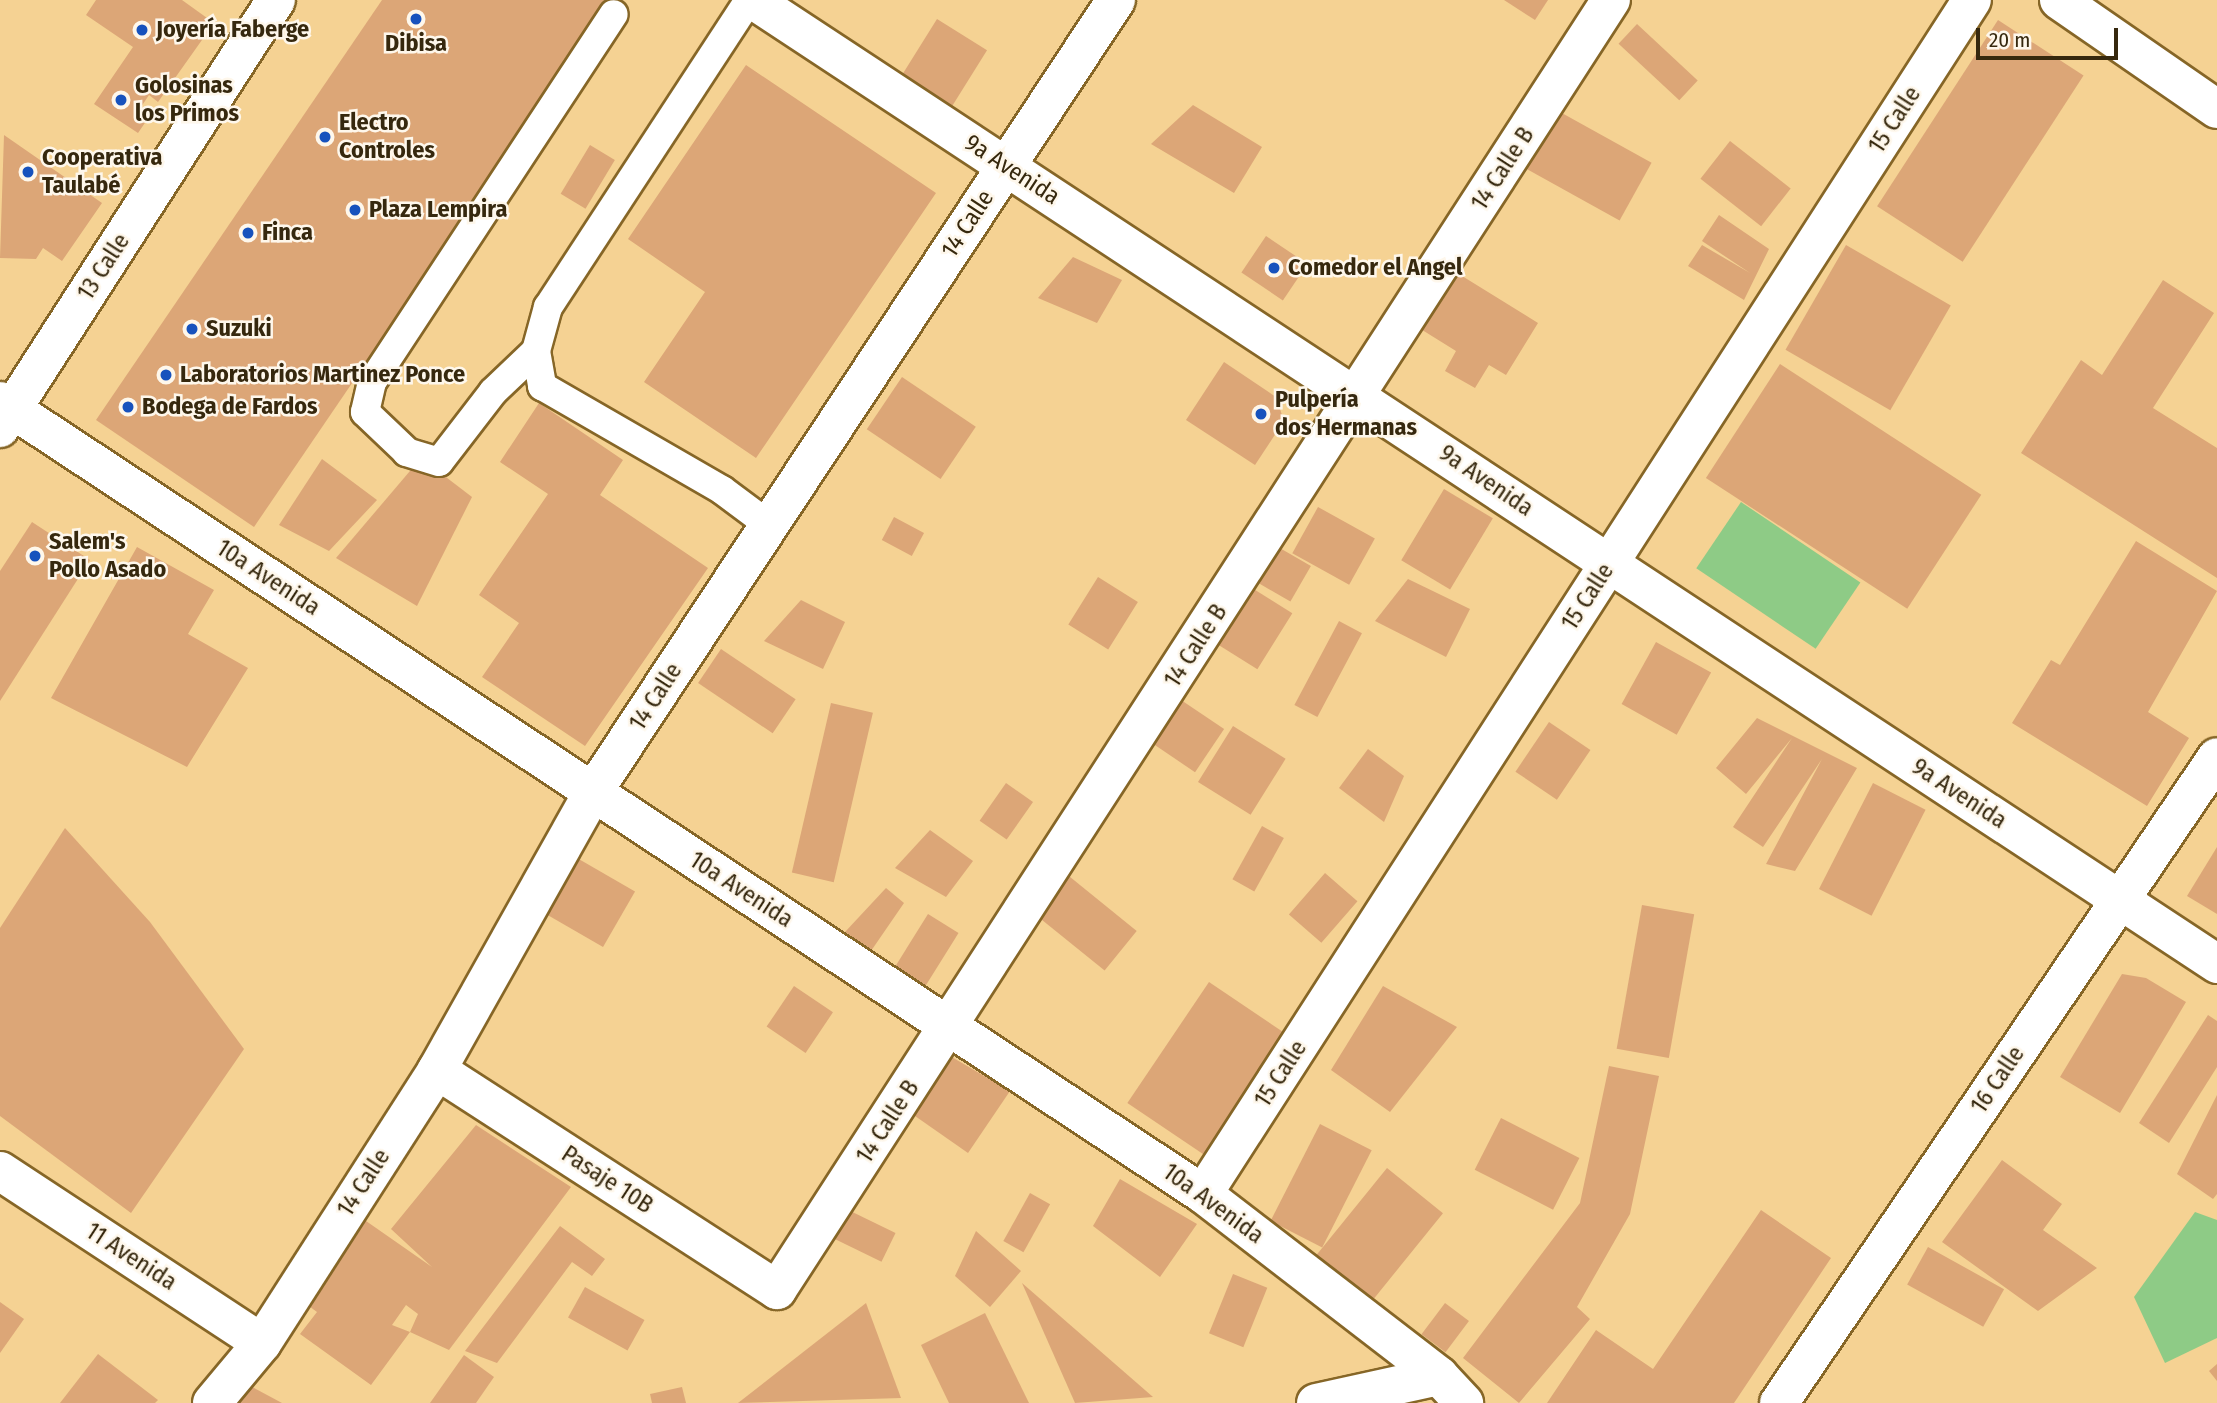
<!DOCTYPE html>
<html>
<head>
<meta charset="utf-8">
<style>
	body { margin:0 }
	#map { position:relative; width:2217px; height:1403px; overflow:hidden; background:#f5d293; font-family:"Fira Sans Condensed",sans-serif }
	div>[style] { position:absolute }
	.green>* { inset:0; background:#8ecb86; transform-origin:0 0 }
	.building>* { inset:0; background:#dca677; transform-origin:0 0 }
	.roads { filter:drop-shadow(2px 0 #866627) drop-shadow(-2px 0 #866627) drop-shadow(0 2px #866627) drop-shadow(0 -2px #866627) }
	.lane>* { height:28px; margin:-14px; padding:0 14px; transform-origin:14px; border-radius:14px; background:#fff }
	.street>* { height:38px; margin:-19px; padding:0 19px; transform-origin:19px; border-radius:19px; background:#fff }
	.secondary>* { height:38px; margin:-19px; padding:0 19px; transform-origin:19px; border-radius:19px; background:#fff }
	.dots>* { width:19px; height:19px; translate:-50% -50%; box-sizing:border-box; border:4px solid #fef7eb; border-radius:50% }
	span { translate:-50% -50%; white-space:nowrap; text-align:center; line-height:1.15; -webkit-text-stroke:5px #fef7eb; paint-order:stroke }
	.poi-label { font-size:24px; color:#36280e; font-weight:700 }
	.left { translate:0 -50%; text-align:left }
	.street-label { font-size:24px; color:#36280e }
	.scale { position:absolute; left:1976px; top:28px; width:142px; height:32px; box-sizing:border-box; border:4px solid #36280e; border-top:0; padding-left:9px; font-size:21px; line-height:24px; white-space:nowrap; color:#36280e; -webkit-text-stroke:5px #fef7eb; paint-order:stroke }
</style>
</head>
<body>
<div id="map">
	<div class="green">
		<i style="left:1741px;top:502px;width:144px;height:80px;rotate:34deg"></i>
		<i style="clip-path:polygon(2195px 1212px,2217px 1220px,2217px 1338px,2165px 1363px,2134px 1297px)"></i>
	</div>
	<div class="building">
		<i style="clip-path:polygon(96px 0,182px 0,214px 23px,158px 102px,149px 95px,141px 107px,151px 114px,138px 133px,94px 104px,133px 47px,86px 15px)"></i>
		<i style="clip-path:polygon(382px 0,613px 0,254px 527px,96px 420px)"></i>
		<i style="clip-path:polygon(1504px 0,1548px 0,1535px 20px)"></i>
		<i style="left:937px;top:19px;width:59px;height:66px;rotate:32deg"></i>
		<i style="left:1998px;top:20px;width:102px;height:222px;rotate:33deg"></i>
		<i style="left:1637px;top:24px;width:83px;height:27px;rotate:43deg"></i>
		<i style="clip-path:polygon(746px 65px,936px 193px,756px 458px,644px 382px,705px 292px,628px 239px)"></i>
		<i style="clip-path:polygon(1193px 105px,1262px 147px,1234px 193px,1151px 144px)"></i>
		<i style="left:1551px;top:107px;width:115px;height:66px;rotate:29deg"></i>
		<i style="clip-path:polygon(4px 135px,102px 203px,62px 261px,43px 248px,36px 259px,0 258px)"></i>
		<i style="left:1730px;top:141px;width:77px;height:48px;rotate:38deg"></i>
		<i style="left:590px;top:145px;width:29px;height:57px;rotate:31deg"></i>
		<i style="clip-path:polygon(1719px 215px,1769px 249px,1744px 300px,1688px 266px,1702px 245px,1750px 273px,1702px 241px)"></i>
		<i style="left:1266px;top:236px;width:50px;height:44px;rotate:34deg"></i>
		<i style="left:1846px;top:245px;width:121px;height:121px;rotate:30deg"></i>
		<i style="clip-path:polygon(1073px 257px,1122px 280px,1097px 323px,1038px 298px)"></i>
		<i style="clip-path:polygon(1454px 271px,1538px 323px,1506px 375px,1489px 365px,1475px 388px,1445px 371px,1456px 351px,1419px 328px)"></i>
		<i style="clip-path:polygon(2163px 280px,2214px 313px,2153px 408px,2217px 448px,2217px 578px,2021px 453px,2081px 360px,2102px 375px)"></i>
		<i style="clip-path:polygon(1224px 362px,1276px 397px,1284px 421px,1255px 465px,1186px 420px)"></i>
		<i style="left:1780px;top:364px;width:240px;height:136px;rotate:33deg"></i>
		<i style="left:902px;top:377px;width:89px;height:63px;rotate:34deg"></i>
		<i style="clip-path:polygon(539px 403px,623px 460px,600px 495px,708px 568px,585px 746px,482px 677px,519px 623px,479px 595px,548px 494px,500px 462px)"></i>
		<i style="clip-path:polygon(421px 458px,472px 497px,417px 606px,336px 558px)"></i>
		<i style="clip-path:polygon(322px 459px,377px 500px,329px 551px,279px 525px)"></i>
		<i style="left:1444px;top:489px;width:57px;height:83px;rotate:31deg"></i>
		<i style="left:1318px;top:507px;width:65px;height:53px;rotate:29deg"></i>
		<i style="left:894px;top:517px;width:34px;height:26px;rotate:28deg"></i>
		<i style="clip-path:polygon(32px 522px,90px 560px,0 701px,0 571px)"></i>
		<i style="clip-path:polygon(2136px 541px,2217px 591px,2148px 712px,2189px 738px,2147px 806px,2012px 723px,2051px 660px,2060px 665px)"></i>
		<i style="clip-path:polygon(137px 547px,214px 590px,188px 634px,248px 668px,187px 767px,51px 698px)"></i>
		<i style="left:1278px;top:547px;width:38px;height:41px;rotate:30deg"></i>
		<i style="left:1098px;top:577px;width:47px;height:56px;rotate:32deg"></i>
		<i style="clip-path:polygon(1408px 579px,1470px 609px,1446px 657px,1375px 621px)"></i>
		<i style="left:1244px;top:583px;width:57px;height:66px;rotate:32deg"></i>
		<i style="clip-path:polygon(801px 600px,845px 622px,823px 669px,764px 641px)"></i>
		<i style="left:1339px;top:621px;width:26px;height:95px;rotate:28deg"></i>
		<i style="left:1656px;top:642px;width:63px;height:71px;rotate:29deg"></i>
		<i style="left:721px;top:649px;width:90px;height:41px;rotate:34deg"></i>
		<i style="left:1181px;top:700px;width:52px;height:52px;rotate:34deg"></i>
		<i style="left:831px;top:703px;width:43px;height:174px;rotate:13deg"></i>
		<i style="clip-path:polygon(1757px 718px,1857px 768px,1795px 871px,1766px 864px,1822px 759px,1763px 847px,1733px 827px,1792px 738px,1746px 794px,1716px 768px)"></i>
		<i style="left:1549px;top:722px;width:50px;height:60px;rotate:34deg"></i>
		<i style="left:1233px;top:726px;width:62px;height:66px;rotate:32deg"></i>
		<i style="clip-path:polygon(1368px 749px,1404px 776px,1384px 822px,1339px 788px)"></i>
		<i style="left:1006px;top:783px;width:33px;height:46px;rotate:35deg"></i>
		<i style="left:1873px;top:783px;width:59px;height:119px;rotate:27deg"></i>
		<i style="left:1262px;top:826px;width:25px;height:61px;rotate:29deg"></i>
		<i style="clip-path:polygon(65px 828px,150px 922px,244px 1049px,131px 1213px,0 1116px,0 928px)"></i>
		<i style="clip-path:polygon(930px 830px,973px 861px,946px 897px,895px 868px)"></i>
		<i style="clip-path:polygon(2217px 847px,2217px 914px,2187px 896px)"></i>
		<i style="left:577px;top:858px;width:67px;height:64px;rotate:30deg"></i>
		<i style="left:1059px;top:868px;width:100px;height:51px;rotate:39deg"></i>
		<i style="left:1325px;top:873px;width:43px;height:55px;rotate:41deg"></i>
		<i style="clip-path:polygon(886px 888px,904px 903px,871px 951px,845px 932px)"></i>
		<i style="left:1642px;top:905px;width:53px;height:146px;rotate:10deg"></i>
		<i style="left:928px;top:914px;width:36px;height:63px;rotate:32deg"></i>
		<i style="clip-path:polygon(2122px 974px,2146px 978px,2186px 1002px,2120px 1113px,2060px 1077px)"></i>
		<i style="left:1209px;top:982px;width:93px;height:146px;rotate:34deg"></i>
		<i style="left:794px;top:986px;width:47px;height:49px;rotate:34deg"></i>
		<i style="clip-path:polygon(1383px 986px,1457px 1027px,1390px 1112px,1331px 1070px)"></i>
		<i style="clip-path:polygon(2208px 1015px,2217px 1021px,2217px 1067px,2169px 1143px,2139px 1123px)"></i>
		<i style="clip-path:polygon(938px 1049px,1010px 1091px,968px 1153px,905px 1109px)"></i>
		<i style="clip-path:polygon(1609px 1066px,1659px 1076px,1630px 1214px,1577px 1307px,1590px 1319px,1519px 1403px,1463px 1358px,1580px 1203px)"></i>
		<i style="clip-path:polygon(2217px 1095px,2217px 1194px,2213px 1199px,2177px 1174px)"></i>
		<i style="left:1501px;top:1118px;width:88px;height:58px;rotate:27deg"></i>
		<i style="left:1320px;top:1124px;width:58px;height:109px;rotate:27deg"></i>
		<i style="clip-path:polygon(evenodd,476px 1125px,571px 1187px,449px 1350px,410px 1332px,371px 1385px,300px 1334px,317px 1312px,302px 1301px,356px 1214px,432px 1267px,391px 1229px,476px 1125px,406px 1305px,418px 1314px,410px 1332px,392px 1325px,406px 1305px)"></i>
		<i style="clip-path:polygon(2002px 1160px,2062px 1204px,2043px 1230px,2097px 1268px,2038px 1311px,1942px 1242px)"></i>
		<i style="left:1387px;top:1168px;width:72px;height:123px;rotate:39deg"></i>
		<i style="clip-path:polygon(1120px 1179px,1197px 1224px,1160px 1277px,1093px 1226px)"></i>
		<i style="left:1030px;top:1193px;width:23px;height:55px;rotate:29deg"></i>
		<i style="left:838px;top:1205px;width:64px;height:32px;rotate:26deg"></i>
		<i style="clip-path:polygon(1761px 1210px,1831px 1258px,1734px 1403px,1547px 1403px,1596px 1330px,1653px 1369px)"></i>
		<i style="clip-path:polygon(560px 1226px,605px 1259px,592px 1276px,572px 1262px,497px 1363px,465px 1351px)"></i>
		<i style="clip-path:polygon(976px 1231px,1021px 1271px,990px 1307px,955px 1276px)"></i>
		<i style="left:1928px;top:1247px;width:87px;height:43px;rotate:29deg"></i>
		<i style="left:1233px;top:1274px;width:37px;height:64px;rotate:22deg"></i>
		<i style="clip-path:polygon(1022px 1283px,1153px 1397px,1075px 1403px)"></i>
		<i style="left:585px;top:1287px;width:68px;height:35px;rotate:29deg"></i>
		<i style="clip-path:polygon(0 1302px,24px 1319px,0 1353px)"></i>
		<i style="clip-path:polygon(866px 1303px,901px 1398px,738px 1403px)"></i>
		<i style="left:1445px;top:1303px;width:30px;height:39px;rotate:37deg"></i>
		<i style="clip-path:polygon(985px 1313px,1029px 1403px,949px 1403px,921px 1345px)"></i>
		<i style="clip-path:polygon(98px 1354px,158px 1400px,155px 1403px,60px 1403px)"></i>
		<i style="clip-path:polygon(464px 1355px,494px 1377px,476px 1403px,430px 1403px)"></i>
		<i style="clip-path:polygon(2217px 1364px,2217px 1381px,2209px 1371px)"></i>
		<i style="clip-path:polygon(243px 1382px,282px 1403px,231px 1403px)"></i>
		<i style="clip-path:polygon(682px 1387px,686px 1403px,652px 1403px,650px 1394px)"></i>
	</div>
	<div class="roads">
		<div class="lane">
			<i style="left:749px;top:0;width:367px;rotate:123.2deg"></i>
			<i style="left:548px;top:307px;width:46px;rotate:105.3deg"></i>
			<i style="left:536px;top:351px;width:36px;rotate:80deg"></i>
			<i style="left:542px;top:386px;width:208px;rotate:30deg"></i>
			<i style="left:722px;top:490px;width:59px;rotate:36.7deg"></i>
			<i style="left:536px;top:351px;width:59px;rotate:136.4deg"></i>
			<i style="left:493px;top:392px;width:88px;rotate:127.6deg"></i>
			<i style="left:439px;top:462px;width:34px;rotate:-163deg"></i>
			<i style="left:407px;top:452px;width:58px;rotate:-136.4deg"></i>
			<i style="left:365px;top:412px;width:31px;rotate:-77deg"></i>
			<i style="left:372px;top:382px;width:440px;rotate:-56.7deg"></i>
		</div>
		<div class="street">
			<i style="left:753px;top:0;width:1753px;rotate:33.36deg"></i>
			<i style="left:2059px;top:0;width:192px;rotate:34.6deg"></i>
			<i style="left:0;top:401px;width:1441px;rotate:33.39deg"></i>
			<i style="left:1203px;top:1194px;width:298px;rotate:37.6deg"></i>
			<i style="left:1439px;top:1376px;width:37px;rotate:47deg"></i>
			<i style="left:437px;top:1070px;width:405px;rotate:32.9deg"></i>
			<i style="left:777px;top:1290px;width:1536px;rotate:-57.12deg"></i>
			<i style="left:0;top:1171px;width:313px;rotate:33.3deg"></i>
			<i style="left:1203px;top:1194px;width:1420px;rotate:-57.22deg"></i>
			<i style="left:212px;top:1403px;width:78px;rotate:-50.2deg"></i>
			<i style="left:262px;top:1343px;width:324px;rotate:-57.3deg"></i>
			<i style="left:437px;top:1070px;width:319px;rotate:-60.7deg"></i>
			<i style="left:593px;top:792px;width:949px;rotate:-56.56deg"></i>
			<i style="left:1316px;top:1403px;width:126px;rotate:-12.4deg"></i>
			<i style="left:1779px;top:1403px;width:780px;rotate:-55.86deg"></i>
		</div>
		<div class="secondary">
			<i style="left:0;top:428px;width:509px;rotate:-57.18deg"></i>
		</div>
	</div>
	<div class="dots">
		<i style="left:416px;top:19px;background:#1752bd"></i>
		<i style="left:142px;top:30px;background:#1752bd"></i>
		<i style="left:121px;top:100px;background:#1752bd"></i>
		<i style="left:325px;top:137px;background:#1752bd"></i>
		<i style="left:28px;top:172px;background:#1752bd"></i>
		<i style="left:355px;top:210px;background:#1752bd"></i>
		<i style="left:248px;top:233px;background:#1752bd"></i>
		<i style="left:1274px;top:268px;background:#1752bd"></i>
		<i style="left:192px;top:329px;background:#1752bd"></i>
		<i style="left:166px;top:375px;background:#1752bd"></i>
		<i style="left:128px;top:407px;background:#1752bd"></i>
		<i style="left:1261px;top:414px;background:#1752bd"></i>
		<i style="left:35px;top:556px;background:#1752bd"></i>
	</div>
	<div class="poi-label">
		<span class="left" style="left:156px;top:30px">Joyería Faberge</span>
		<span style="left:416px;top:44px">Dibisa</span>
		<span class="left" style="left:135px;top:100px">Golosinas<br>los Primos</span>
		<span class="left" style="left:339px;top:137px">Electro<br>Controles</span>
		<span class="left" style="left:42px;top:172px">Cooperativa<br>Taulabé</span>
		<span class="left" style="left:369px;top:210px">Plaza Lempira</span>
		<span class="left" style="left:262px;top:233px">Finca</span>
		<span class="left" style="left:1288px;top:268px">Comedor el Angel</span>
		<span class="left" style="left:206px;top:329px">Suzuki</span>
		<span class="left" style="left:180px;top:375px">Laboratorios Martinez Ponce</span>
		<span class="left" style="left:1275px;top:414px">Pulpería<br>dos Hermanas</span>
		<span class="left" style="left:142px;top:407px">Bodega de Fardos</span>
		<span class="left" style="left:49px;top:556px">Salem's<br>Pollo Asado</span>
	</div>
	<div class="street-label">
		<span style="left:1895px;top:120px;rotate:-57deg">15 Calle</span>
		<span style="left:1503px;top:169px;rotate:-57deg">14 Calle B</span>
		<span style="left:1012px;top:170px;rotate:33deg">9a Avenida</span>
		<span style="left:968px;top:224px;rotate:-57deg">14 Calle</span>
		<span style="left:104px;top:267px;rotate:-57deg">13 Calle</span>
		<span style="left:1486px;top:481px;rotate:34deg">9a Avenida</span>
		<span style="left:268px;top:578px;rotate:33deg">10a Avenida</span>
		<span style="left:1588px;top:597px;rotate:-57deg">15 Calle</span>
		<span style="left:1196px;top:646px;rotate:-57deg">14 Calle B</span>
		<span style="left:656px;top:697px;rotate:-57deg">14 Calle</span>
		<span style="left:1959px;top:794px;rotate:33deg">9a Avenida</span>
		<span style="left:741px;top:890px;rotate:33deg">10a Avenida</span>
		<span style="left:1281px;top:1074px;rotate:-57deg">15 Calle</span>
		<span style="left:1998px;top:1080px;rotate:-56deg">16 Calle</span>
		<span style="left:888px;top:1122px;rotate:-57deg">14 Calle B</span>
		<span style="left:607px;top:1180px;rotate:33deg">Pasaje 10B</span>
		<span style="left:364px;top:1183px;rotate:-57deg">14 Calle</span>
		<span style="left:1213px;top:1204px;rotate:36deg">10a Avenida</span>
		<span style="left:131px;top:1257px;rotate:33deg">11 Avenida</span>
	</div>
	<div class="scale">20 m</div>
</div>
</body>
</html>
